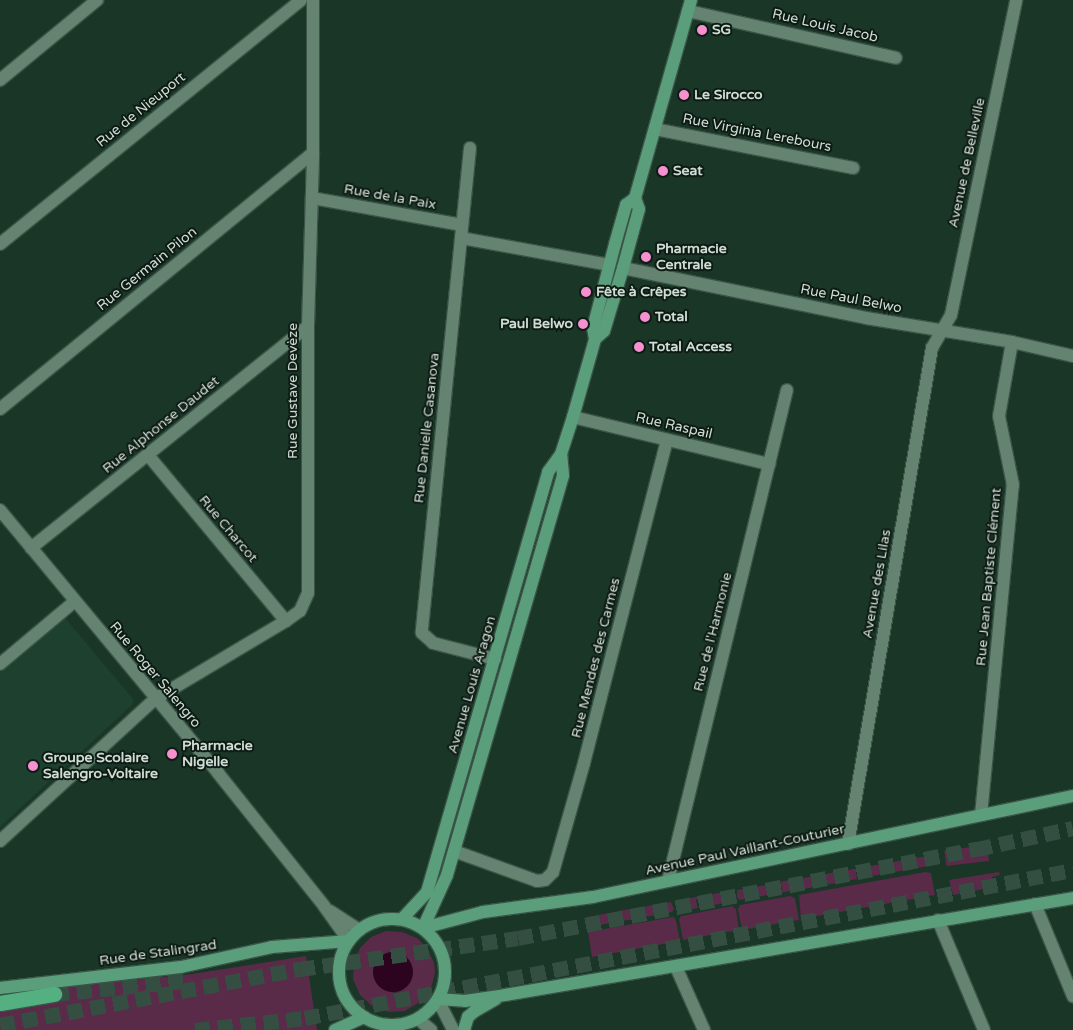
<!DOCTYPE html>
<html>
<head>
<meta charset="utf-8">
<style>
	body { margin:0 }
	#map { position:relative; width:1073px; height:1030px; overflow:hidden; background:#193627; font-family:"Varela Round",sans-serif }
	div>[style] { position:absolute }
	.built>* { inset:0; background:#1d412e }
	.green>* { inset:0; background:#5a2a49; transform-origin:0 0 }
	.water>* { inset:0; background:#2d0420 }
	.round { border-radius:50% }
	.motorway-tunnel>* { height:15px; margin-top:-7.5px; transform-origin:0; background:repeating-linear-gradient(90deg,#344f41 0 15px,transparent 0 23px) }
	.roads { filter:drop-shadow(1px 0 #3a5447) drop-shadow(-1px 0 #3a5447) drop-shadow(0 1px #3a5447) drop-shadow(0 -1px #3a5447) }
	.minor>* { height:12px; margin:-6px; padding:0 6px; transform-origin:6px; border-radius:6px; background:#648371 }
	.tertiary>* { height:12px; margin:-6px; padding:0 6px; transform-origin:6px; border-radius:6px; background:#648371 }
	.secondary>* { height:12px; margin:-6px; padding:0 6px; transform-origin:6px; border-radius:6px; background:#648371 }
	.primary>* { height:12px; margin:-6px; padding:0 6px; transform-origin:6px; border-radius:6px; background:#5a9e7b }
	.primary>.ring { margin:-6px; padding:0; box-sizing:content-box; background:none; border:12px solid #5a9e7b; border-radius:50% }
	.motorway>* { height:15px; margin:-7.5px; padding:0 7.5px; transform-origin:7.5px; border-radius:7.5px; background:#54b081 }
	.dots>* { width:14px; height:14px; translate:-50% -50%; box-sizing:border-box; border:2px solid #0e1b14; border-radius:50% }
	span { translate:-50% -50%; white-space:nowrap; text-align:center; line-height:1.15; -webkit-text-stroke:4px #0e1b14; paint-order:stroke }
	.street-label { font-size:14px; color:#ceded4 }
	.poi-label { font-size:14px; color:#ceded4; font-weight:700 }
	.left { translate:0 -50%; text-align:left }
	.right { translate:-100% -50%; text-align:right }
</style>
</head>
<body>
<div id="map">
	<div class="built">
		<i style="clip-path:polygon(61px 613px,133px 699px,133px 704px,0 827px,0 664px)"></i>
	</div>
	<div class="green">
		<i style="left:987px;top:845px;width:16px;height:43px;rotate:83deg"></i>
		<i style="clip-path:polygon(927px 856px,930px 864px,928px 866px,861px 878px,859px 871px,856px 872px,857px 879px,799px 890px,796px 888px,797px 879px)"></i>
		<i style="clip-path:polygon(925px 872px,931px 873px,935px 895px,801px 919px,799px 895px)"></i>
		<i style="clip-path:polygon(999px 872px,1000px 875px,992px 877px,994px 887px,953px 895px,949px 880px)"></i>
		<i style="clip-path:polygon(789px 880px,792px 888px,791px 891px,740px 900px,737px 898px,737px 890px,777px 883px,779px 890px,782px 890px,780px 882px)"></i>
		<i style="clip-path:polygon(730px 891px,734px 899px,732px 902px,702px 907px,700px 899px,696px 900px,698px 908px,681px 911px,678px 909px,679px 900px)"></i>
		<i style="clip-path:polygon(790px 896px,795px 898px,799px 920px,742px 930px,738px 909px,740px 905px)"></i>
		<i style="clip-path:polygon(671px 902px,674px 909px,672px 912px,589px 927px,586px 925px,587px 917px,615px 912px,616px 919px,619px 919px,618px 911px)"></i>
		<i style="clip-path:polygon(732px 906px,736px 909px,739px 930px,683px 940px,679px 919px,681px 916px)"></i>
		<i style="clip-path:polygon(673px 917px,676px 920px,680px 941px,592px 957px,588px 932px)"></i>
		<i style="clip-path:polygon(evenodd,386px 931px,402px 932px,417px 938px,428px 949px,434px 963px,435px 972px,431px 989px,420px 1002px,405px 1011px,388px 1012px,372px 1006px,360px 995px,353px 979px,354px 963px,360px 948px,371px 937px,386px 931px,394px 951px,401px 953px,411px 982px,401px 991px,394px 993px,382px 989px,388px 952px,394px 951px)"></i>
		<i style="clip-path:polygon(306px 956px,317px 1030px,0 1030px,0 1011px,57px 1001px,56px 987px,192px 974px)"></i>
	</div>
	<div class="water">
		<i class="round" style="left:373px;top:952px;width:40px;height:40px"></i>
	</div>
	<div class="motorway-tunnel">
		<i style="left:54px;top:994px;width:138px;rotate:-5.8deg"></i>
		<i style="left:0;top:1025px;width:305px;rotate:-10.6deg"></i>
		<i style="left:300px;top:969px;width:220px;rotate:-8.1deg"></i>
		<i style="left:518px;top:938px;width:468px;rotate:-11deg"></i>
		<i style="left:977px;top:849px;width:98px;rotate:-12.3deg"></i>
		<i style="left:195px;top:1030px;width:111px;rotate:-6.2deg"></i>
		<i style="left:305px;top:1018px;width:782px;rotate:-10.91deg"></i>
	</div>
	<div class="roads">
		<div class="minor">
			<i style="left:688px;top:11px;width:213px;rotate:12.7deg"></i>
			<i style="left:0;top:80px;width:126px;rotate:-39.5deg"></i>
			<i style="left:655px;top:129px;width:202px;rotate:11.1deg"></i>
			<i style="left:470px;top:148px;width:487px;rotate:95.7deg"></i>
			<i style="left:422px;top:633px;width:15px;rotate:42deg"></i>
			<i style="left:433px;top:643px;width:64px;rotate:14.5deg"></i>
			<i style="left:312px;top:198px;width:152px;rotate:10.2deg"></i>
			<i style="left:461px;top:238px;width:150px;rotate:10.3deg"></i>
			<i style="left:0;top:244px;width:387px;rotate:-39deg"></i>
			<i style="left:623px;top:268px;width:248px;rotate:11.6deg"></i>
			<i style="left:866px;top:318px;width:148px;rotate:9.3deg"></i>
			<i style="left:1012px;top:342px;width:63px;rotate:12.9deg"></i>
			<i style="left:0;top:409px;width:404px;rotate:-39.3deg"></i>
			<i style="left:573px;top:417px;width:202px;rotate:13.5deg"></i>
			<i style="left:148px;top:455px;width:216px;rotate:50.3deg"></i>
			<i style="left:31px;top:548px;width:355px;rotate:-38.7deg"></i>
			<i style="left:0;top:664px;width:98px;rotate:-40deg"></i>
			<i style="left:981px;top:815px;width:332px;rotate:-84.5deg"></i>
			<i style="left:1013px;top:485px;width:70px;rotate:-101.5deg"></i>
			<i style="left:999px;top:416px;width:75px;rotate:-80deg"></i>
			<i style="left:0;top:841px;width:210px;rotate:-42.5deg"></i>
			<i style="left:155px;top:699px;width:152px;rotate:-30.8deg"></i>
			<i style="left:286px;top:621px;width:17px;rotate:-36deg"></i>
			<i style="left:300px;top:611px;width:20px;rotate:-66deg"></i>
			<i style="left:308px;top:593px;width:267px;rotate:-90deg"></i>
			<i style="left:308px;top:326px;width:173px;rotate:-88.3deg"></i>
			<i style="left:313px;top:153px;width:153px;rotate:-90deg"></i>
			<i style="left:848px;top:844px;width:503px;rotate:-80.39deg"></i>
			<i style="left:932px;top:348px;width:38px;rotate:-60deg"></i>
			<i style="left:951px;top:315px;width:322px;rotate:-78.3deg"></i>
			<i style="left:454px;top:851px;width:88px;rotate:19.9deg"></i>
			<i style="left:537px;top:881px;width:8px;rotate:-7deg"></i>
			<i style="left:545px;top:880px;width:11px;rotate:-45deg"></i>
			<i style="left:553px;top:872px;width:113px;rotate:-74.1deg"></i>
			<i style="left:584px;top:763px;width:333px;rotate:-75.6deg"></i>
			<i style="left:668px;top:881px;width:505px;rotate:-76.38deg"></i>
			<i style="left:1035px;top:904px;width:100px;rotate:67.6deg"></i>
			<i style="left:938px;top:920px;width:119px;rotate:67.3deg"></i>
			<i style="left:676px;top:967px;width:69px;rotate:66deg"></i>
		</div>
		<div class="tertiary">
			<i style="left:436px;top:1003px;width:8px;rotate:40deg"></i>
			<i style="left:442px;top:1008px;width:25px;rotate:63deg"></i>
			<i style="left:418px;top:1019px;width:17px;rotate:40deg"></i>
		</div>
		<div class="secondary">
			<i style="left:0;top:510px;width:342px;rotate:50.3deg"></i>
			<i style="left:218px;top:773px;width:170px;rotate:51.4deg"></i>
			<i style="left:324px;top:906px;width:43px;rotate:54.5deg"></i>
			<i style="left:330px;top:911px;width:35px;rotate:33deg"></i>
		</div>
		<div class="primary">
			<i style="left:595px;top:339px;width:12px;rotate:-42deg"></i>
			<i style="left:604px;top:331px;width:66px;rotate:-73.2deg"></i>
			<i style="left:623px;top:268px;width:61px;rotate:-74.8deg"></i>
			<i style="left:639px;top:209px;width:12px;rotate:-110deg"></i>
			<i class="ring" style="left:339px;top:919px;width:94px;height:94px"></i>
			<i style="left:402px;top:919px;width:37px;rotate:-47deg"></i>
			<i style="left:427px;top:892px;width:437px;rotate:-73.9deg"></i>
			<i style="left:548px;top:472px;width:22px;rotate:-54deg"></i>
			<i style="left:561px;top:454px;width:39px;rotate:-72deg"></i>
			<i style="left:573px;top:417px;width:81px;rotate:-74.2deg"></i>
			<i style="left:595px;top:339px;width:11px;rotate:-100deg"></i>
			<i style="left:593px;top:328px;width:87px;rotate:-75.3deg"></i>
			<i style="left:615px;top:244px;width:41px;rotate:-74.2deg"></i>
			<i style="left:626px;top:205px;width:11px;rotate:-38deg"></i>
			<i style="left:635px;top:198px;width:206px;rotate:-74.2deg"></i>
			<i style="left:423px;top:928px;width:62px;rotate:-14.9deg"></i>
			<i style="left:483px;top:912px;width:111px;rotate:-7.8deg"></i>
			<i style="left:593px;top:897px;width:491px;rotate:-11.9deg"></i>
			<i style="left:423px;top:928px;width:58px;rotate:-65.6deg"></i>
			<i style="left:447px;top:875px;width:416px;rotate:-73.8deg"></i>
			<i style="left:563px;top:475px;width:21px;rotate:-95deg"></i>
			<i style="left:0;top:988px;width:182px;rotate:-6.6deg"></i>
			<i style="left:181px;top:967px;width:93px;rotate:-12.4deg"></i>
			<i style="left:272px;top:947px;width:77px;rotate:-4.5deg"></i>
			<i style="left:438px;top:999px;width:27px;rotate:4deg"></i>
			<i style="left:465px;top:1001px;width:40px;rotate:-8.5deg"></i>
			<i style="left:505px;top:995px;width:576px;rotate:-9.69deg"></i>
			<i style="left:335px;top:1030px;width:32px;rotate:-24deg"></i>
			<i style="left:464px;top:1030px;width:14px;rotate:-73deg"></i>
			<i style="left:468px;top:1017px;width:9px;rotate:-41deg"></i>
			<i style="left:475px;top:1011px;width:24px;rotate:-30deg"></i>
		</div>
		<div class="motorway">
			<i style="left:0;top:1003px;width:55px;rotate:-9.5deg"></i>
		</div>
	</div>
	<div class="dots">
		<i style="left:702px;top:30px;background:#f690cf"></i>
		<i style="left:684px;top:95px;background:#f690cf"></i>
		<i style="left:663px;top:171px;background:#f690cf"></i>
		<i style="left:646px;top:257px;background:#f690cf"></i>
		<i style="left:586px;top:292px;background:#f690cf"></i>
		<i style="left:645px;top:317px;background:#f690cf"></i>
		<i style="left:583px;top:324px;background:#f690cf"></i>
		<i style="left:639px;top:347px;background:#f690cf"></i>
		<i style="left:172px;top:754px;background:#f690cf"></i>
		<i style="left:33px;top:766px;background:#f690cf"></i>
	</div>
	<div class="street-label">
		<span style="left:825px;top:26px;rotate:13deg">Rue Louis Jacob</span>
		<span style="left:141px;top:110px;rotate:-39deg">Rue de Nieuport</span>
		<span style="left:757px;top:133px;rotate:11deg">Rue Virginia Lerebours</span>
		<span style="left:967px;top:163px;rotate:-78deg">Avenue de Belleville</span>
		<span style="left:390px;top:197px;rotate:10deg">Rue de la Paix</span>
		<span style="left:147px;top:269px;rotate:-39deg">Rue Germain Pilon</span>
		<span style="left:851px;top:299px;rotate:11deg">Rue Paul Belwo</span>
		<span style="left:293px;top:391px;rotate:-90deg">Rue Gustave Devèze</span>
		<span style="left:161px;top:425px;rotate:-39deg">Rue Alphonse Daudet</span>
		<span style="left:674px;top:426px;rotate:13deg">Rue Raspail</span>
		<span style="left:427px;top:428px;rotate:-84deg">Rue Danielle Casanova</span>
		<span style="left:228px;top:529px;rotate:50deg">Rue Charcot</span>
		<span style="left:989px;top:577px;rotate:-85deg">Rue Jean Baptiste Clément</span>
		<span style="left:877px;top:584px;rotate:-80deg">Avenue des Lilas</span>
		<span style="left:713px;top:632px;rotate:-76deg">Rue de l'Harmonie</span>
		<span style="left:596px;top:658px;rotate:-76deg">Rue Mendes des Carmes</span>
		<span style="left:155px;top:675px;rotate:50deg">Rue Roger Salengro</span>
		<span style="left:472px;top:685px;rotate:-74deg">Avenue Louis Aragon</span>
		<span style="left:745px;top:850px;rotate:-12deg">Avenue Paul Vaillant-Couturier</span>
		<span style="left:158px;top:953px;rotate:-8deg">Rue de Stalingrad</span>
	</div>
	<div class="poi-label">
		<span class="left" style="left:712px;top:30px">SG</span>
		<span class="left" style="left:694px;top:95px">Le Sirocco</span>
		<span class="left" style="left:673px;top:171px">Seat</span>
		<span class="left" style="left:656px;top:257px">Pharmacie<br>Centrale</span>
		<span class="left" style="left:596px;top:292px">Fête à Crêpes</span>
		<span class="left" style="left:655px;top:317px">Total</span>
		<span class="right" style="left:573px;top:324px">Paul Belwo</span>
		<span class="left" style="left:649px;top:347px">Total Access</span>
		<span class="left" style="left:182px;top:754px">Pharmacie<br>Nigelle</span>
		<span class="left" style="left:43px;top:766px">Groupe Scolaire<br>Salengro-Voltaire</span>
	</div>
</div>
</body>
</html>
